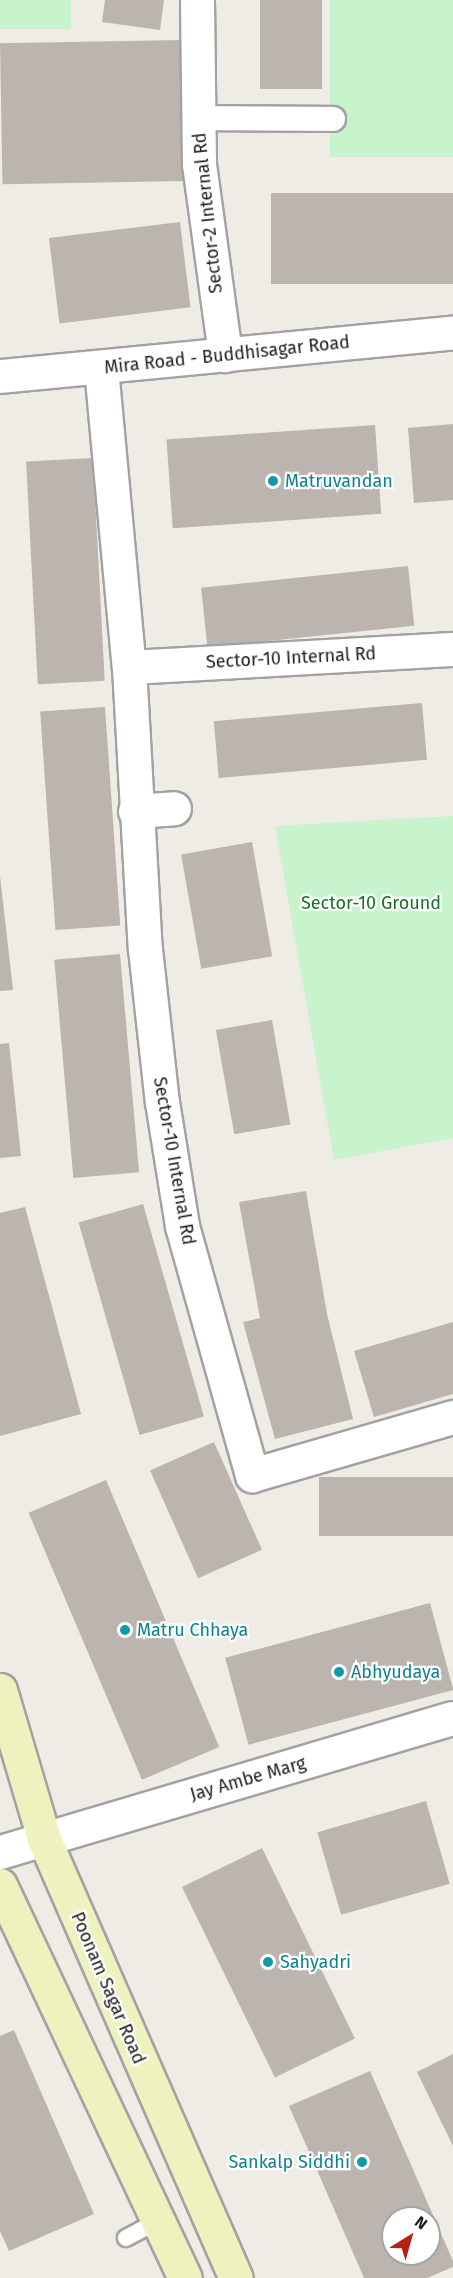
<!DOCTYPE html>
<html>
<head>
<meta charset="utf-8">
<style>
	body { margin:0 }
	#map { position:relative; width:453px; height:2278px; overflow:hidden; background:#eeece5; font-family:"Fira Sans",sans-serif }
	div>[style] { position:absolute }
	.park>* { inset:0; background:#c7f3cd; transform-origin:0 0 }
	.building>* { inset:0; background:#bbb4af; transform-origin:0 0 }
	.roads { filter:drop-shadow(2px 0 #a2a2a2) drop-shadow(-2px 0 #a2a2a2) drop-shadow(0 2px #a2a2a2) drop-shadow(0 -2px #a2a2a2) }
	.service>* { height:16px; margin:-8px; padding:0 8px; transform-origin:8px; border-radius:8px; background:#fff }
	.pedestrian>* { height:24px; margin:-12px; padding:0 12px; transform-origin:12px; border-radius:12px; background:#fff }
	.minor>* { height:33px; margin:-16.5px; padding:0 16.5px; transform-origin:16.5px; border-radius:16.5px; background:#fff }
	.tertiary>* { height:33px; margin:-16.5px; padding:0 16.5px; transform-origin:16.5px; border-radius:16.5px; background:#fff }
	.secondary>* { height:33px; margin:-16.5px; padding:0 16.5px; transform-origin:16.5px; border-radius:16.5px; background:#edf2bf }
	.dots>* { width:16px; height:16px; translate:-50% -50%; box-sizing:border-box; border:3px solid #fff; border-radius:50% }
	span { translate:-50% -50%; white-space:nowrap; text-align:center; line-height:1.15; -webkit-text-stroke:4.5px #fff; paint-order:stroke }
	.street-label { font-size:18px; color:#1e1e1e }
	.culture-label { font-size:18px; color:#0d838f }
	.left { translate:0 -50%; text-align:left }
	.right { translate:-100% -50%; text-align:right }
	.park-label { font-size:18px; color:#187024 }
	.north { position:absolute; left:381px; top:2206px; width:60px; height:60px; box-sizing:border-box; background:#fff; border:2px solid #a5a5a5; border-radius:50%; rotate:37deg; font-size:16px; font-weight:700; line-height:24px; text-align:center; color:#1e1e1e }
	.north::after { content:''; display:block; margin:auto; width:21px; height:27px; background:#b62017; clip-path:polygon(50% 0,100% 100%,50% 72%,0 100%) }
</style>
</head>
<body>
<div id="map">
	<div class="park">
		<i style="left:0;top:0;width:71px;height:29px"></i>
		<i style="left:330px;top:0;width:123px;height:157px"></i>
		<i style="clip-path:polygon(453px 816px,453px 1138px,334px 1160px,275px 826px)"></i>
	</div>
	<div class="building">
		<i style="clip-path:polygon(105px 0,164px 0,160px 30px,102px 22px)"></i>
		<i style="left:260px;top:0;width:62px;height:89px"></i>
		<i style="left:182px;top:40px;width:141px;height:182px;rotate:89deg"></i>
		<i style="left:453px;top:193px;width:91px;height:182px;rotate:90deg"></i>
		<i style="left:180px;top:222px;width:86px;height:132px;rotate:83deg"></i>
		<i style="clip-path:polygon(453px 424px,453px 500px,414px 503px,408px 428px)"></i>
		<i style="left:375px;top:425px;width:89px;height:209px;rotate:86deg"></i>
		<i style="left:93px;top:458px;width:223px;height:67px;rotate:87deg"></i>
		<i style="left:408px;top:566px;width:60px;height:208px;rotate:84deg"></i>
		<i style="left:422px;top:703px;width:57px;height:209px;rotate:85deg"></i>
		<i style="left:105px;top:707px;width:219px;height:65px;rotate:86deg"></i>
		<i style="left:252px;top:842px;width:116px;height:72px;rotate:80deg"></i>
		<i style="clip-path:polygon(0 876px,13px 990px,0 991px)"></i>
		<i style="left:120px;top:954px;width:219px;height:66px;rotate:85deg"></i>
		<i style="left:272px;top:1020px;width:106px;height:57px;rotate:80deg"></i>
		<i style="clip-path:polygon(9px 1043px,21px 1156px,0 1158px,0 1044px)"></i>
		<i style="clip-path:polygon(306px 1191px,327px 1314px,353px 1419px,275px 1439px,243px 1322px,260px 1318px,239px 1202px)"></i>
		<i style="left:143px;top:1204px;width:221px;height:67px;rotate:74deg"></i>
		<i style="clip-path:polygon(25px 1207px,81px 1414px,0 1436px,0 1213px)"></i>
		<i style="clip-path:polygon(453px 1322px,453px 1394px,374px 1417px,354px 1351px)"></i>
		<i style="left:214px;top:1442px;width:118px;height:70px;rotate:66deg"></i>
		<i style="left:453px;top:1477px;width:59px;height:134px;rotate:90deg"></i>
		<i style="left:106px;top:1480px;width:290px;height:84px;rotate:67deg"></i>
		<i style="left:430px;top:1603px;width:90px;height:212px;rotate:75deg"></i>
		<i style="left:426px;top:1801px;width:86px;height:113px;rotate:74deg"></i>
		<i style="left:262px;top:1848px;width:212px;height:89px;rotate:64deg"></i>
		<i style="clip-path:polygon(14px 2030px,94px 2214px,9px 2251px,0 2231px,0 2036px)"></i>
		<i style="clip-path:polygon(453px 2054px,453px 2146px,417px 2072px)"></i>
		<i style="clip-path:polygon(evenodd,370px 2071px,453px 2261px,453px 2267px,427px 2278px,364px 2278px,289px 2106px,370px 2071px,393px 2218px,429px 2218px,429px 2254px,393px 2254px,393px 2218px)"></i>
	</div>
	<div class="roads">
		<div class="service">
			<i style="left:126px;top:2238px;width:34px;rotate:-28deg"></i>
		</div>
		<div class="pedestrian">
			<i style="left:198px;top:118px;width:135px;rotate:0.4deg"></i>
		</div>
		<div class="minor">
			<i style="left:197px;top:0;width:164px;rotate:89.3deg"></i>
			<i style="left:199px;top:164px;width:193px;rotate:82.2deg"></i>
			<i style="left:101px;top:368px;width:300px;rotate:84.7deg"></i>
			<i style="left:129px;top:667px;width:282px;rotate:86.8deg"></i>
			<i style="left:145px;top:949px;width:154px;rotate:83.7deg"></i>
			<i style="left:162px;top:1102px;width:126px;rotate:80.8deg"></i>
			<i style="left:182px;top:1226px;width:259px;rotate:74.3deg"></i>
			<i style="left:252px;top:1475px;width:209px;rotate:-16.1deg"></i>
			<i style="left:129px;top:667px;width:324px;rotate:-3.2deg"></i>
			<i style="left:135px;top:811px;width:39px;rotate:-4deg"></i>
			<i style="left:0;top:1852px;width:472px;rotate:-16.5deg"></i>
		</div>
		<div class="tertiary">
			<i style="left:0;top:376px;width:455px;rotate:-5.5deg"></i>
		</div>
		<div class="secondary">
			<i style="left:0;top:1690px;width:155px;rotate:73.5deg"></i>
			<i style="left:44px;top:1839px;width:479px;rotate:66.4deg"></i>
			<i style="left:0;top:1885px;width:434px;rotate:64.8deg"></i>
		</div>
	</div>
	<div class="dots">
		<i style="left:273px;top:481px;background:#0f9aa8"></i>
		<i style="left:125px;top:1630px;background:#0f9aa8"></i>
		<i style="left:339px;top:1672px;background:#0f9aa8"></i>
		<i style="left:268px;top:1962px;background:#0f9aa8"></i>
		<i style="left:362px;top:2162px;background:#0f9aa8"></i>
	</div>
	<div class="street-label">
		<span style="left:208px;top:213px;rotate:-96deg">Sector-2 Internal Rd</span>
		<span style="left:227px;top:355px;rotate:-6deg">Mira Road - Buddhisagar Road</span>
		<span style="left:291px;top:658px;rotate:-3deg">Sector-10 Internal Rd</span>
		<span style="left:174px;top:1161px;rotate:80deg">Sector-10 Internal Rd</span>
		<span style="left:248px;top:1779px;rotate:-16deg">Jay Ambe Marg</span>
		<span style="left:108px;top:1988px;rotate:67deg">Poonam Sagar Road</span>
	</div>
	<div class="culture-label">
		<span class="left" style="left:285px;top:481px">Matruvandan</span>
		<span class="left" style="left:137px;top:1630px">Matru Chhaya</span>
		<span class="left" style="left:351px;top:1672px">Abhyudaya</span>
		<span class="left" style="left:280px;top:1962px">Sahyadri</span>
		<span class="right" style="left:350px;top:2162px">Sankalp Siddhi</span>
	</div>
	<div class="park-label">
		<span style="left:371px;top:903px">Sector-10 Ground</span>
	</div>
	<div class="north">N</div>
</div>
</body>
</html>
